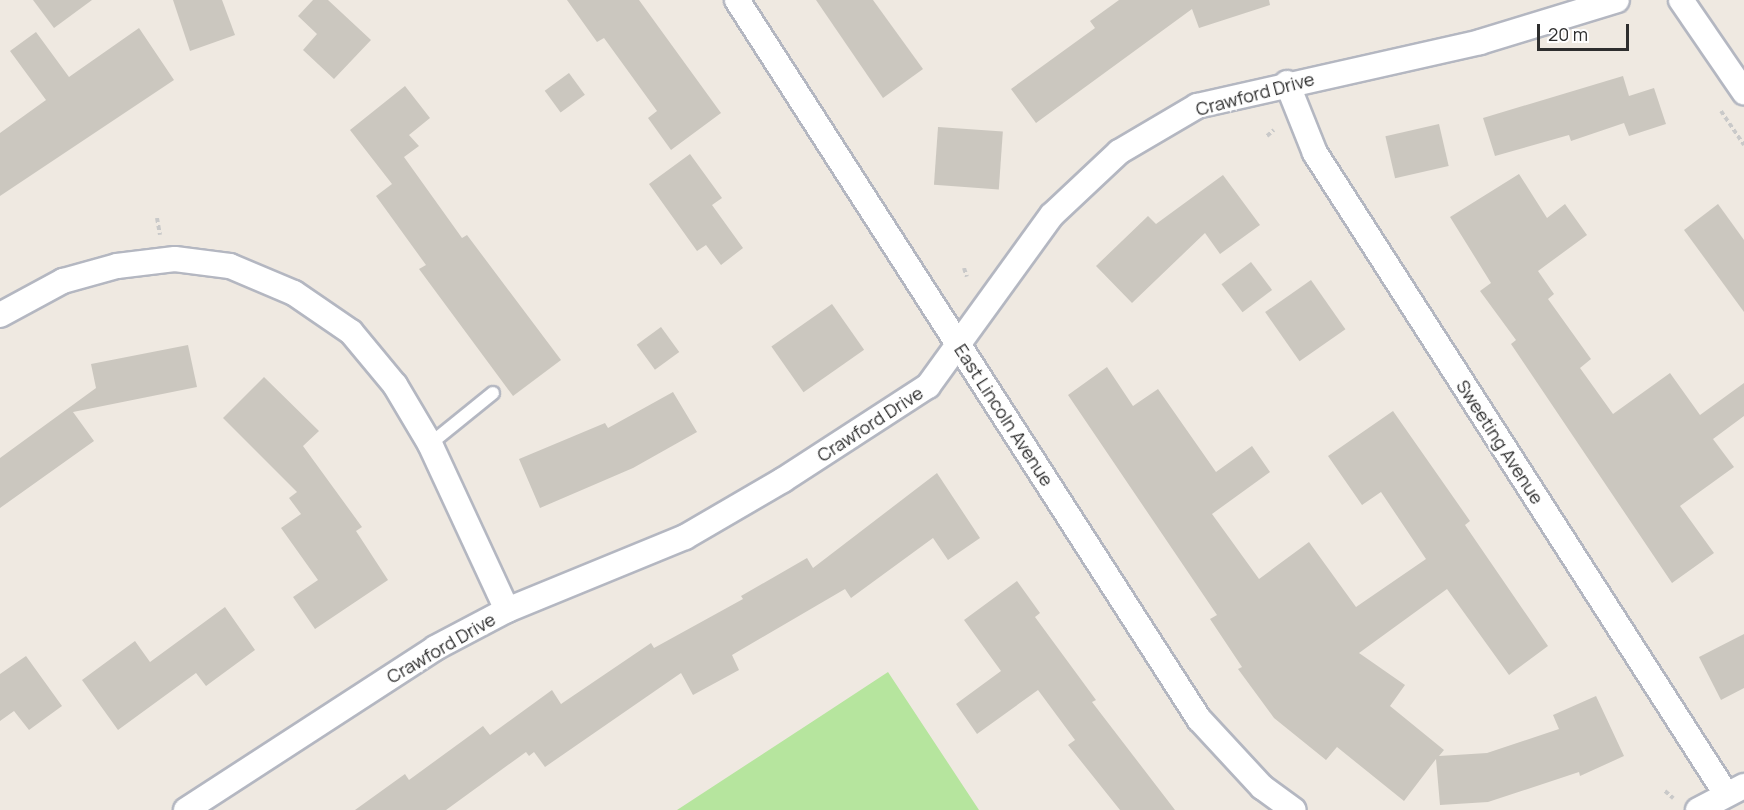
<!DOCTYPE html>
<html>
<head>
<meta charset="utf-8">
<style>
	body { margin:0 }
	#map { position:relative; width:1744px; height:810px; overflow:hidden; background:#efe9e1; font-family:Manrope,sans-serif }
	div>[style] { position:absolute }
	.green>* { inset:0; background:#b6e59e }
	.building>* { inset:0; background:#cbc7bf; transform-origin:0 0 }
	.path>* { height:4px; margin-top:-2px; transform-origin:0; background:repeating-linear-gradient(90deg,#c9c9c9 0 4.5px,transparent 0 7.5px) }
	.roads { filter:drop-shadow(2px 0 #b4b7c1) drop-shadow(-2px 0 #b4b7c1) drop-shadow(0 2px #b4b7c1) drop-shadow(0 -2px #b4b7c1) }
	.service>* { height:12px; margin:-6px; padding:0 6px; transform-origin:6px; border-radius:6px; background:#fff }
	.minor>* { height:24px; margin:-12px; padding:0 12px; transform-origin:12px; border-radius:12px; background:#fff }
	span { translate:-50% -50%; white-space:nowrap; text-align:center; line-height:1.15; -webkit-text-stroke:4.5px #fff; paint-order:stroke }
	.street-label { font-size:18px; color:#2e2e2e }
	.scale { position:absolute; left:1537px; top:24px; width:92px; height:27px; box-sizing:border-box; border:3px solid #2e2e2e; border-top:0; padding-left:8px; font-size:18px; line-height:21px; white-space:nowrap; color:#2e2e2e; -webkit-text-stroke:4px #fff; paint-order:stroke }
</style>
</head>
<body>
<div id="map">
	<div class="green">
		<i style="clip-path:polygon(888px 672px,979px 810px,677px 810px,824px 714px)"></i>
	</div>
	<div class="building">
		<i style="clip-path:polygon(33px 0,92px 0,54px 28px)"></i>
		<i style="clip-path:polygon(173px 0,222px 0,235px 35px,190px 51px)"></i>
		<i style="clip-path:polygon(313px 0,328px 0,371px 40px,334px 79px,303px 50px,317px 34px,298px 16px)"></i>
		<i style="clip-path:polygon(567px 0,639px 0,721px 113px,671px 150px,648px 118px,657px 111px,604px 38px,597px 42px)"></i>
		<i style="clip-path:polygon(816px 0,873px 0,923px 69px,883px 98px)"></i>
		<i style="clip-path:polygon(1119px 0,1269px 0,1270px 5px,1199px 28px,1192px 9px,1036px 123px,1011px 89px,1095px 28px,1090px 21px)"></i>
		<i style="clip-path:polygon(139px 28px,174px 80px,0 196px,0 133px,46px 100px,10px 51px,36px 32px,69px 77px)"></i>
		<i style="left:569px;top:73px;width:27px;height:30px;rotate:54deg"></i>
		<i style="clip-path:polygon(1623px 76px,1629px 96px,1654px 88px,1666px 124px,1629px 136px,1624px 123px,1571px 141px,1569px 135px,1495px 156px,1483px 118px)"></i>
		<i style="clip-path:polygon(405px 86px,430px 118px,409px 135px,419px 146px,404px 157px,462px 238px,467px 235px,561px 360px,513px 396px,419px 269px,426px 265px,376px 196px,392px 184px,350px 130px)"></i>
		<i style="left:1439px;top:124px;width:43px;height:55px;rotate:77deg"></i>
		<i style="left:938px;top:127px;width:65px;height:58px;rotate:4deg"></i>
		<i style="clip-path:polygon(690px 154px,722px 198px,712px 205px,743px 248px,721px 265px,706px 245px,697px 251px,649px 184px)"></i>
		<i style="clip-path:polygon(1519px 174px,1547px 218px,1565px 204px,1587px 235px,1538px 271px,1554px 294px,1548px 299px,1591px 359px,1580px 368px,1613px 414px,1670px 373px,1700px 415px,1744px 383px,1744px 416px,1713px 439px,1734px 467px,1680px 506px,1714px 553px,1672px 583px,1511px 344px,1516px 340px,1480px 291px,1491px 283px,1450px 217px)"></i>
		<i style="clip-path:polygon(1223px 175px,1260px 225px,1220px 254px,1205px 233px,1132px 303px,1096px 266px,1148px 216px,1156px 224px)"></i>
		<i style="clip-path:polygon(1718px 204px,1744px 240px,1744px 312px,1684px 230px)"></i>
		<i style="left:1251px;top:262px;width:35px;height:37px;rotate:53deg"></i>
		<i style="left:1311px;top:280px;width:60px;height:56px;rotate:55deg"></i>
		<i style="left:832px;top:304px;width:56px;height:74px;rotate:55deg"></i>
		<i style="left:661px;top:327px;width:31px;height:30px;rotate:54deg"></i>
		<i style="clip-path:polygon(188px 345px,197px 387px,73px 412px,94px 441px,0 508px,0 458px,96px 388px,91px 364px)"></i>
		<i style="clip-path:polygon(1107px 367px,1133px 406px,1158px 389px,1216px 472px,1252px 446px,1270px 472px,1212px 514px,1259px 579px,1309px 542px,1356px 607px,1426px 559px,1381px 492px,1362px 505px,1328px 456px,1393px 411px,1470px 521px,1465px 525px,1548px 646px,1509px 675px,1447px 589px,1359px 653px,1405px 685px,1390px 706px,1444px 750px,1439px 756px,1487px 753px,1559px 729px,1553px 715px,1596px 696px,1624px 756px,1580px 776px,1579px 772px,1488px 802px,1440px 805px,1436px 759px,1404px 801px,1337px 747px,1326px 760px,1274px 718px,1238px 669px,1242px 667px,1210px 619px,1217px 615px,1068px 395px)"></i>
		<i style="clip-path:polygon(264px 377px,319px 431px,303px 446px,362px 527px,356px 531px,388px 580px,315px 629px,293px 597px,318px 580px,281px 528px,301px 514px,289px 498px,297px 492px,223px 418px)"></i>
		<i style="clip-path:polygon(673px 392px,697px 432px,633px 468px,540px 508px,519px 459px,605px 423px,608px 428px)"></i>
		<i style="clip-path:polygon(937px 473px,980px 538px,948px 560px,933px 538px,851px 598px,845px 589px,732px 655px,739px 670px,693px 695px,681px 673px,545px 767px,534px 752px,529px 756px,526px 752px,446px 810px,355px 810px,405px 774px,409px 780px,483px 726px,490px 735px,552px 690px,561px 704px,651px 643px,654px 648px,743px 599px,741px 596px,807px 558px,813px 568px)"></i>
		<i style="clip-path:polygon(1017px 581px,1040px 613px,1035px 617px,1096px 700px,1092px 702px,1175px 810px,1120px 810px,1068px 745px,1075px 740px,1038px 690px,977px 734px,956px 704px,1001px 671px,964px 620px)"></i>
		<i style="clip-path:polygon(225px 607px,255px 650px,206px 686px,196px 673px,118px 730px,82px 680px,135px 641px,150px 662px)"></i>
		<i style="clip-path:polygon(1744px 634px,1744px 688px,1721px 700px,1699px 657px)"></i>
		<i style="clip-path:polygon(26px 656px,62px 706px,29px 730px,14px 711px,0 721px,0 674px)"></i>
	</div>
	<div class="path">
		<i style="left:1721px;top:111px;width:41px;rotate:55.9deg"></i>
		<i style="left:1267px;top:136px;width:9px;rotate:-41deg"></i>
		<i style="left:157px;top:218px;width:17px;rotate:80deg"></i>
		<i style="left:964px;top:268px;width:9px;rotate:72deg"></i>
		<i style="left:1665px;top:791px;width:11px;rotate:41deg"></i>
	</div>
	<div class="roads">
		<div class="service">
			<i style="left:430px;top:444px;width:81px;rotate:-39deg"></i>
		</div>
		<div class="minor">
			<i style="left:737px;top:0;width:855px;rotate:57.28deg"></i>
			<i style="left:1199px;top:719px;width:93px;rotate:47.2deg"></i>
			<i style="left:1262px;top:787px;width:39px;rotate:36deg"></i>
			<i style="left:1681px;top:0;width:112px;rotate:55.6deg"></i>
			<i style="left:1287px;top:83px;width:75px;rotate:68.2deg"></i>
			<i style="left:1315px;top:153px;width:761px;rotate:57.33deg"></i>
			<i style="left:0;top:315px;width:72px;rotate:-28.4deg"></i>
			<i style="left:63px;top:281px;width:56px;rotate:-15.5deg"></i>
			<i style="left:117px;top:266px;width:58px;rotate:-6.9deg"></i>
			<i style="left:175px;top:259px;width:55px;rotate:7.3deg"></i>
			<i style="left:230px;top:266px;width:69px;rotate:22.9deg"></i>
			<i style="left:294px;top:293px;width:69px;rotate:34.4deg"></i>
			<i style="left:351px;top:332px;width:69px;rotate:50.3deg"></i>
			<i style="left:395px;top:385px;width:69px;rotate:59.3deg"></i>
			<i style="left:430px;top:444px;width:183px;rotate:65.1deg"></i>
			<i style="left:186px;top:810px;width:297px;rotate:-33deg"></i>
			<i style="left:435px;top:648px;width:81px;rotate:-27.8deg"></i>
			<i style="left:507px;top:610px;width:192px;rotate:-22.3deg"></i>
			<i style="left:685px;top:537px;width:113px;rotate:-30.2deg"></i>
			<i style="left:783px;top:480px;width:173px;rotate:-33deg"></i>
			<i style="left:928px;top:386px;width:211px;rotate:-54.1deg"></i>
			<i style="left:1052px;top:215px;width:92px;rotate:-43.2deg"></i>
			<i style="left:1119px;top:152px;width:91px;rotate:-30.5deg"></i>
			<i style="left:1197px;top:106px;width:290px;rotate:-12.7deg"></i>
			<i style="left:1480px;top:42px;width:143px;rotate:-17deg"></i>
			<i style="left:1698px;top:810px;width:52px;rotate:-27.6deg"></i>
		</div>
	</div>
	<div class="street-label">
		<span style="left:1255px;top:94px;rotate:-15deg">Crawford Drive</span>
		<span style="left:1004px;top:415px;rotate:57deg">East Lincoln Avenue</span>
		<span style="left:870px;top:424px;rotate:-33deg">Crawford Drive</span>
		<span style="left:1500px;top:442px;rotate:57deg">Sweeting Avenue</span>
		<span style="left:441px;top:648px;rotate:-30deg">Crawford Drive</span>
	</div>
	<div class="scale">20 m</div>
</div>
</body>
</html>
